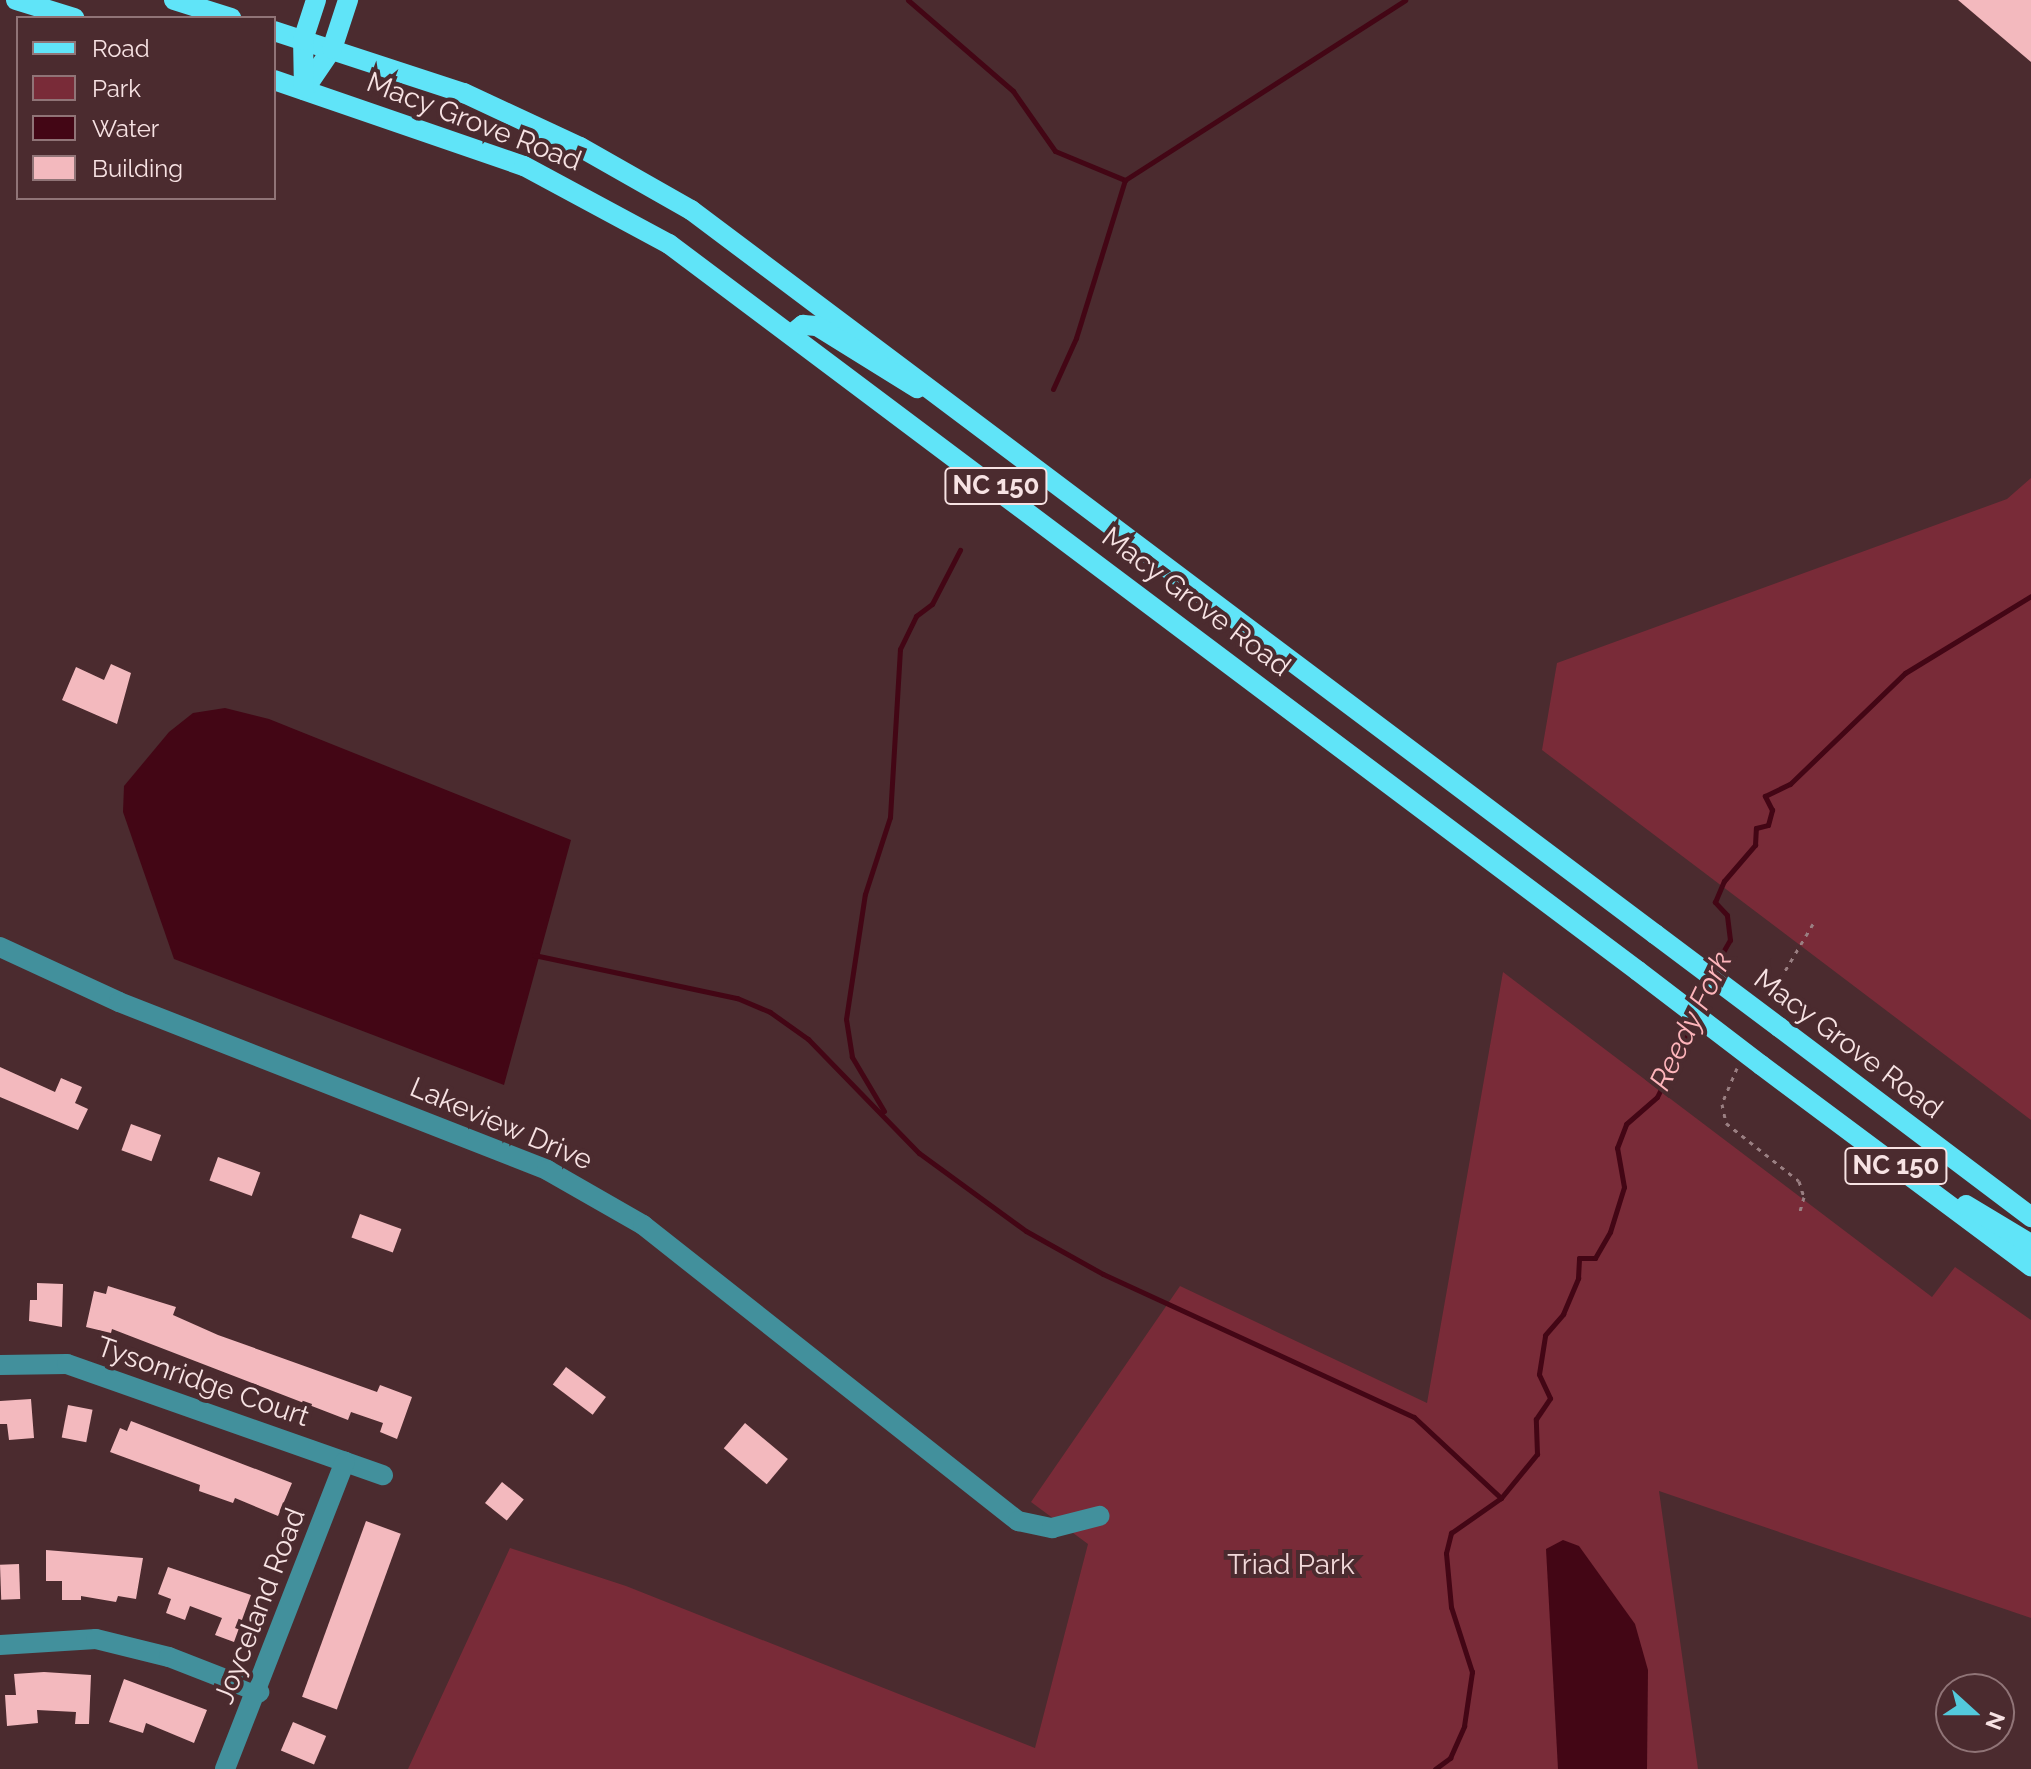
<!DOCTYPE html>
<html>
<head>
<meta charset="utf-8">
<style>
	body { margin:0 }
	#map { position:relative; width:2031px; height:1769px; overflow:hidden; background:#4b2b2f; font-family:Raleway,sans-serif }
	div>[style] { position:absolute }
	.green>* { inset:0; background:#792b38 }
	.water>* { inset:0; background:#430615 }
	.stream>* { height:5px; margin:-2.5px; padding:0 2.5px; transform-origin:2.5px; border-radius:2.5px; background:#430615 }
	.building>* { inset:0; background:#f3b9be; transform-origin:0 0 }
	.path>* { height:3px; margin-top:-1.5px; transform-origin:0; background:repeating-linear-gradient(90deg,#9a7f82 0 4px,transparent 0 10px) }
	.minor>* { height:20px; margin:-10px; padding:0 10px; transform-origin:10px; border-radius:10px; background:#42909c }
	.major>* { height:20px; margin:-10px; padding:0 10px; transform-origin:10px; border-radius:10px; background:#60e4f8 }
	.major-bridge>* { height:20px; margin:-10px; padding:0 10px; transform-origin:10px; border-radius:10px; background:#60e4f8 }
	span { translate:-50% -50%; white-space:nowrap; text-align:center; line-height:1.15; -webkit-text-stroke:8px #4b2b2f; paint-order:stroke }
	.shield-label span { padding:2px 6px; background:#4b2b2f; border:2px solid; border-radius:6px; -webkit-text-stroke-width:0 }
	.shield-label { font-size:26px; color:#f7e2e3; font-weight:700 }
	.street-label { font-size:28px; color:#f7e2e3 }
	.park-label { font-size:28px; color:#f1d8d9 }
	.water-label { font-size:30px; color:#feb5bb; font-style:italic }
	.legend { position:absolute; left:16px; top:16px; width:260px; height:184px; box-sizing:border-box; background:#4b2b2f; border:2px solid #907477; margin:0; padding:10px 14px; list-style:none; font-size:24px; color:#f7e2e3 }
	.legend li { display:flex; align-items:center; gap:16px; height:40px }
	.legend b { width:40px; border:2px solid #907477 }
	.north { position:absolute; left:1935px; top:1673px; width:80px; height:80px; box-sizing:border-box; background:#4b2b2f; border:2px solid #907477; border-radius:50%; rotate:111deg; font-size:22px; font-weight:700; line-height:32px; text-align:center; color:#f7e2e3 }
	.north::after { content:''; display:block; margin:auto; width:28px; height:36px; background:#53cadc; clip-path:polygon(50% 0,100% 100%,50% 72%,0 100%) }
</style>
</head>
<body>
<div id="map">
	<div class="green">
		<i style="clip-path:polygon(2031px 478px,2031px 1120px,1542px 750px,1557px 663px,2007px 499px)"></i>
		<i style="clip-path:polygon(1503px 972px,1932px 1297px,1955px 1267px,2031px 1320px,2031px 1618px,1659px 1491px,1698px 1769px,408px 1769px,510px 1548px,626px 1586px,1035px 1748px,1088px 1544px,1031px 1502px,1180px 1286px,1427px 1403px)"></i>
	</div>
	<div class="water">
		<i style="clip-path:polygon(225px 708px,269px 719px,571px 840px,504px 1085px,174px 959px,123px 812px,124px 786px,169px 732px,193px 713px)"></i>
		<i style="clip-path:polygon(1563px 1540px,1579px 1546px,1635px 1624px,1648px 1670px,1647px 1769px,1558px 1769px,1546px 1549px)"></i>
	</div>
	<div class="stream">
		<i style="left:908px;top:0;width:139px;rotate:40.9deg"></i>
		<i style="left:1013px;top:91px;width:73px;rotate:55deg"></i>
		<i style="left:1055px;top:151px;width:76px;rotate:22.5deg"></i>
		<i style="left:1053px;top:389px;width:56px;rotate:-65.7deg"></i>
		<i style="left:1076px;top:338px;width:165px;rotate:-72.8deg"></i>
		<i style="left:1125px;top:180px;width:333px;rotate:-32.7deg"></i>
		<i style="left:534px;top:955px;width:208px;rotate:12deg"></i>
		<i style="left:737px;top:998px;width:36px;rotate:23deg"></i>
		<i style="left:770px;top:1012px;width:47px;rotate:35.4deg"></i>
		<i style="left:808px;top:1039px;width:159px;rotate:45.8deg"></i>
		<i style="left:919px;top:1153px;width:132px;rotate:36.1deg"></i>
		<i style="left:1026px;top:1231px;width:88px;rotate:29.2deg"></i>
		<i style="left:1103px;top:1274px;width:342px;rotate:24.7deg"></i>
		<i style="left:1414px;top:1417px;width:119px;rotate:43deg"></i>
		<i style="left:1712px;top:971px;width:36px;rotate:-60deg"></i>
		<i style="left:1730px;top:940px;width:25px;rotate:-97deg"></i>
		<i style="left:1727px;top:915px;width:18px;rotate:-133deg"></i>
		<i style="left:1715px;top:902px;width:23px;rotate:-67deg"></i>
		<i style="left:1724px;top:881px;width:48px;rotate:-49.3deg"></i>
		<i style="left:1755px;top:845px;width:17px;rotate:-87deg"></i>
		<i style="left:1756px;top:828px;width:12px;rotate:-14deg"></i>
		<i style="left:1768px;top:825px;width:16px;rotate:-75deg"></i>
		<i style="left:1772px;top:810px;width:16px;rotate:-117deg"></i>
		<i style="left:1765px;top:796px;width:28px;rotate:-26deg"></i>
		<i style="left:1790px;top:784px;width:160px;rotate:-44deg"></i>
		<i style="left:1905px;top:673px;width:148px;rotate:-31.4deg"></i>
		<i style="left:1695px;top:1010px;width:34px;rotate:-63deg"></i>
		<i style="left:884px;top:1111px;width:63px;rotate:-120.7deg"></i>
		<i style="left:852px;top:1057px;width:38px;rotate:-99deg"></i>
		<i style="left:846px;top:1019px;width:126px;rotate:-81.4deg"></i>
		<i style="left:865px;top:894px;width:81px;rotate:-72deg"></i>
		<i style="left:890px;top:817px;width:168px;rotate:-86.6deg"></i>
		<i style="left:900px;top:649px;width:37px;rotate:-64deg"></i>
		<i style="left:916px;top:616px;width:20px;rotate:-37deg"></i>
		<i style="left:932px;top:604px;width:61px;rotate:-62.6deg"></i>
		<i style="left:1435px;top:1769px;width:19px;rotate:-36deg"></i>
		<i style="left:1450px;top:1758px;width:35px;rotate:-66deg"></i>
		<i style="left:1464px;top:1726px;width:55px;rotate:-81.6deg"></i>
		<i style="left:1472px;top:1672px;width:68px;rotate:-107.9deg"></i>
		<i style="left:1451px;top:1607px;width:54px;rotate:-95.3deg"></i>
		<i style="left:1446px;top:1553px;width:21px;rotate:-76deg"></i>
		<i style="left:1451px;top:1533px;width:61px;rotate:-35deg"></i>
		<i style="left:1501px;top:1498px;width:57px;rotate:-50.7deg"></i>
		<i style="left:1537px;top:1454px;width:35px;rotate:-92deg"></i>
		<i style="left:1536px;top:1419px;width:25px;rotate:-56deg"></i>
		<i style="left:1550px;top:1398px;width:26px;rotate:-115deg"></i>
		<i style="left:1539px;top:1374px;width:39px;rotate:-81deg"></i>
		<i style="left:1545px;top:1335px;width:28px;rotate:-49deg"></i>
		<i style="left:1563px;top:1314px;width:39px;rotate:-67deg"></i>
		<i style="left:1578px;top:1278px;width:20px;rotate:-87deg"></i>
		<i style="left:1579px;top:1258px;width:16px"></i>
		<i style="left:1595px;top:1258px;width:30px;rotate:-60deg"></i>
		<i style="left:1610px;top:1232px;width:47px;rotate:-72.7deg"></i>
		<i style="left:1624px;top:1187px;width:40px;rotate:-100deg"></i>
		<i style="left:1617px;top:1148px;width:26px;rotate:-69deg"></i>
		<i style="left:1626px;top:1124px;width:41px;rotate:-41.1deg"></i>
		<i style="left:1657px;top:1097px;width:86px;rotate:-63.7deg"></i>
	</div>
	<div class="building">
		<i style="clip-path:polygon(1958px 0,2031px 0,2031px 62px)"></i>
		<i style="clip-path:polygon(111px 664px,131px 673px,117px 724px,62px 700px,76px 667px,104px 680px)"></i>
		<i style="clip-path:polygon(0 1067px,55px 1092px,61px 1078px,82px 1087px,75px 1103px,88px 1109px,78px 1130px,0 1097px)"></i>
		<i style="left:131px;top:1124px;width:32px;height:28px;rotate:20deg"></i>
		<i style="left:218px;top:1157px;width:45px;height:25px;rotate:20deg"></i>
		<i style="left:360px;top:1214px;width:44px;height:25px;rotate:20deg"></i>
		<i style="clip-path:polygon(37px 1283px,63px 1284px,62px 1327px,29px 1321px,30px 1300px,37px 1300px)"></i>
		<i style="clip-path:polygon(108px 1286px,176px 1307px,173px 1315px,218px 1335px,377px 1392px,380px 1385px,412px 1397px,397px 1439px,380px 1432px,383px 1423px,351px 1412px,348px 1420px,112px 1329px,111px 1333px,86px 1327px,94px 1291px,106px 1294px)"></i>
		<i style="left:566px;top:1367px;width:50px;height:22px;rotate:37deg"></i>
		<i style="clip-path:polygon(31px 1399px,34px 1438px,9px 1440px,7px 1424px,0 1424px,0 1401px)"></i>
		<i style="left:68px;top:1405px;width:25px;height:33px;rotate:11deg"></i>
		<i style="clip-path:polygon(131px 1421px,292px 1483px,278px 1516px,235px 1498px,233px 1503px,199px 1491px,200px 1485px,110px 1452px,120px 1428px,127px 1431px)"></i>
		<i style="left:745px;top:1423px;width:56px;height:33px;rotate:40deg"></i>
		<i style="left:502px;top:1482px;width:28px;height:27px;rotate:39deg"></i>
		<i style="left:366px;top:1521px;width:37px;height:187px;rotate:20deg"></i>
		<i style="clip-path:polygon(46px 1550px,143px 1558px,136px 1599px,118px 1596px,116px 1602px,81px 1596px,81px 1600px,62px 1600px,62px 1581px,46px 1581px)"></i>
		<i style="left:19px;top:1564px;width:35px;height:19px;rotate:88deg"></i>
		<i style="clip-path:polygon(168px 1567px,251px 1595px,234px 1642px,215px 1635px,222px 1618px,190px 1606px,185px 1620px,166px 1613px,171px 1599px,158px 1594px)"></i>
		<i style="clip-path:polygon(44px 1672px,91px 1675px,89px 1724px,75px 1724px,76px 1712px,37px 1710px,38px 1723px,7px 1726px,5px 1695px,16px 1695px,14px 1674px)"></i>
		<i style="clip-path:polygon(124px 1679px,207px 1710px,194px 1743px,146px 1723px,143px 1733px,109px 1722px)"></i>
		<i style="left:293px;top:1722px;width:36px;height:31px;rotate:23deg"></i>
	</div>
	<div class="path">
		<i style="left:1770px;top:996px;width:84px;rotate:-59.2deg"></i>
		<i style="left:1737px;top:1068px;width:39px;rotate:113deg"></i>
		<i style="left:1722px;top:1104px;width:19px;rotate:78deg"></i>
		<i style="left:1726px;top:1123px;width:93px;rotate:38.5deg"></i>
		<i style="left:1799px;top:1181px;width:17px;rotate:73deg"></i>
		<i style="left:1804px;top:1197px;width:19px;rotate:106deg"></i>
	</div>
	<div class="minor">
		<i style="left:0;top:947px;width:131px;rotate:24.8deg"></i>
		<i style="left:119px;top:1002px;width:460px;rotate:21.4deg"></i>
		<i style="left:547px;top:1170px;width:111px;rotate:29.8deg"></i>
		<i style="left:643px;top:1225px;width:478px;rotate:38.3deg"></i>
		<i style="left:1018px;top:1521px;width:35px;rotate:12deg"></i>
		<i style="left:1052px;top:1528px;width:49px;rotate:-14.3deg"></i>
		<i style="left:0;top:1365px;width:67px;rotate:-0.9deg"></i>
		<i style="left:67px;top:1364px;width:335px;rotate:19.4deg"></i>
		<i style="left:0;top:1645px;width:96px;rotate:-3.6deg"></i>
		<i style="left:96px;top:1639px;width:75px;rotate:13.9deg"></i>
		<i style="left:169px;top:1657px;width:97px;rotate:21.3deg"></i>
		<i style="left:225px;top:1769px;width:330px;rotate:-68.7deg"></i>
	</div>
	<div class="major">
		<i style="left:16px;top:0;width:61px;rotate:17.2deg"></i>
		<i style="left:174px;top:0;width:60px;rotate:17.5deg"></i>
		<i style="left:274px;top:31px;width:200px;rotate:18.1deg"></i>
		<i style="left:464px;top:93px;width:128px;rotate:25deg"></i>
		<i style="left:580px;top:147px;width:128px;rotate:29.6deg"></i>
		<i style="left:691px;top:210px;width:1206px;rotate:36.91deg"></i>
		<i style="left:274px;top:80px;width:264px;rotate:19deg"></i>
		<i style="left:524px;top:166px;width:165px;rotate:28.3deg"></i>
		<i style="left:669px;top:244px;width:1211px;rotate:36.88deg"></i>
		<i style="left:304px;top:90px;width:50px;rotate:-55.7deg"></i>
		<i style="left:332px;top:49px;width:52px;rotate:-71.9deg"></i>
		<i style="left:304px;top:90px;width:50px;rotate:-91.1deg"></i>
		<i style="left:303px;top:40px;width:42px;rotate:-72deg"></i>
		<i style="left:793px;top:333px;width:13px;rotate:-39deg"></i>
		<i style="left:803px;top:325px;width:14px;rotate:4deg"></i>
		<i style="left:817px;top:326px;width:118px;rotate:31.8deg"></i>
		<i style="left:1779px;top:1027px;width:316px;rotate:37deg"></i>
		<i style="left:1761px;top:1065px;width:337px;rotate:36.7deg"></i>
		<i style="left:1966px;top:1205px;width:76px;rotate:31deg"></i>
	</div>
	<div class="major-bridge">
		<i style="left:1655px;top:934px;width:155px;rotate:36.9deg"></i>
		<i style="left:1638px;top:971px;width:155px;rotate:37.4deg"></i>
	</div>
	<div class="shield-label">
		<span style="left:996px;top:486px">NC 150</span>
		<span style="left:1896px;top:1166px">NC 150</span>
	</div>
	<div class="street-label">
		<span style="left:474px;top:122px;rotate:21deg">Macy Grove Road</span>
		<span style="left:1196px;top:602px;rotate:37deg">Macy Grove Road</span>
		<span style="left:1848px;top:1044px;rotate:37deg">Macy Grove Road</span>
		<span style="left:501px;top:1124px;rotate:23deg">Lakeview Drive</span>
		<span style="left:203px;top:1382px;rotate:19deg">Tysonridge Court</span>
		<span style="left:260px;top:1606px;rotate:-69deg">Joyceland Road</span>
	</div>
	<div class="park-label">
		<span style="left:1291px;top:1565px">Triad Park</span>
	</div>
	<div class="water-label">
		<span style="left:1691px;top:1021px;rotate:-64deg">Reedy Fork</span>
	</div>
	<ul class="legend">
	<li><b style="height:10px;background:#60e4f8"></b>Road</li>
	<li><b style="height:22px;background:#792b38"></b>Park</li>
	<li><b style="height:22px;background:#430615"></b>Water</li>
	<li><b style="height:22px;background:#f3b9be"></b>Building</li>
	</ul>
	<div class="north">N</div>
</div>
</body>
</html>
